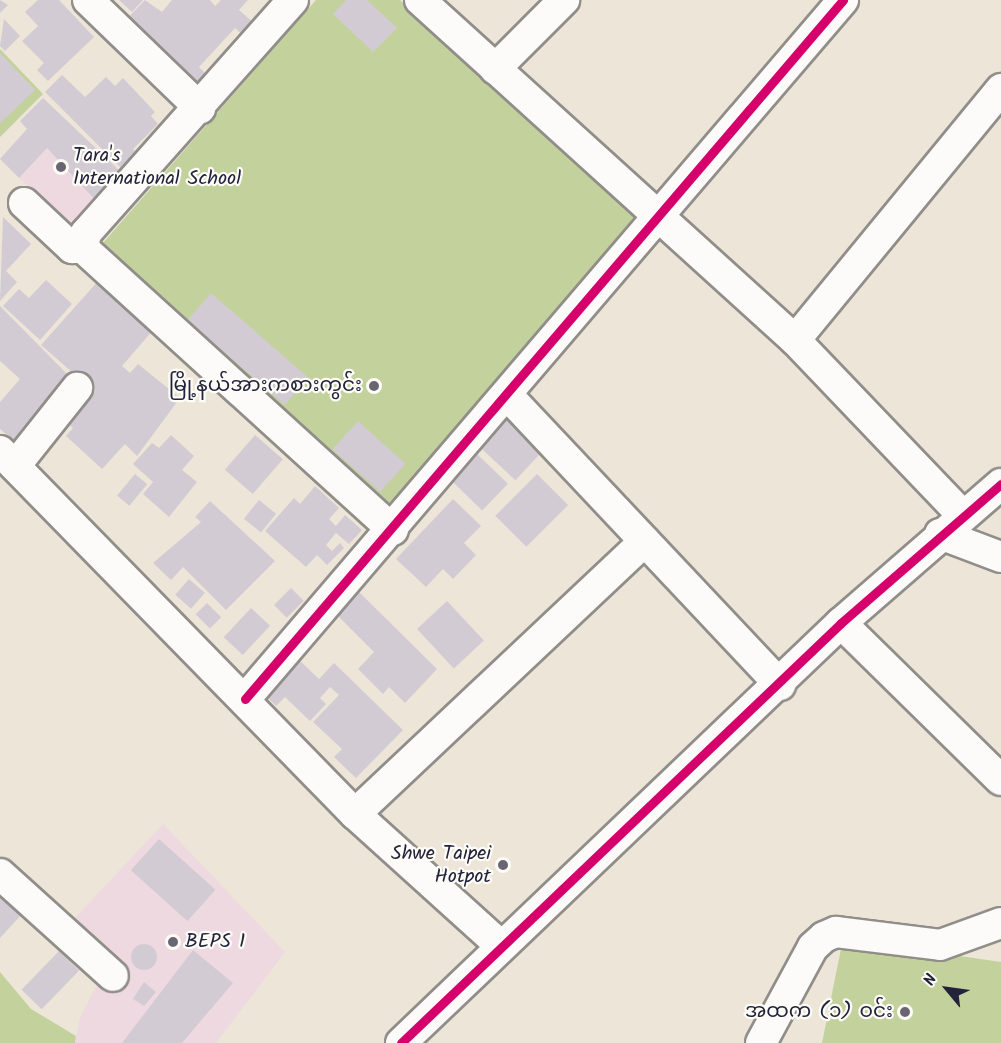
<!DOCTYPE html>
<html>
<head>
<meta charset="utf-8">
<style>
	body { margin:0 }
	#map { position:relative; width:1001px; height:1043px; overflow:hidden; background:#ede5d8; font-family:Kalam,"Noto Sans Myanmar",sans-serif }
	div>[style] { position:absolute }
	.built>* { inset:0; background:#eed9e0 }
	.green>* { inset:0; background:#c3d19c }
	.building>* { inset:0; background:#d3cbd3; transform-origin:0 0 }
	.round { border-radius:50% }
	.roads { filter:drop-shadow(2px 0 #918e8a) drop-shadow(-2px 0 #918e8a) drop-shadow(0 2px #918e8a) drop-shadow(0 -2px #918e8a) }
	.minor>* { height:30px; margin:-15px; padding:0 15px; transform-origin:15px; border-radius:15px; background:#fcfbf9 }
	.cycleway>* { height:9px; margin:-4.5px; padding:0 4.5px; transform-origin:4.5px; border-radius:4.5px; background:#d6006c }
	.dots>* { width:16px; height:16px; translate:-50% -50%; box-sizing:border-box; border:3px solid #fdfcf7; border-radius:50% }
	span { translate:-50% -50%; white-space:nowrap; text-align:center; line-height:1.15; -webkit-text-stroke:4.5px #fdfcf7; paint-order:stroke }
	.poi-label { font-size:20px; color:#22223b }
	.left { translate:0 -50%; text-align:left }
	.right { translate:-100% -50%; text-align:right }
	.north { position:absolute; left:917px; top:959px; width:60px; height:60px; -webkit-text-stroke:4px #fdfcf7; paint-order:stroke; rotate:299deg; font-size:16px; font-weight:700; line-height:24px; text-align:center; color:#22223b }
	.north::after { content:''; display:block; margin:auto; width:21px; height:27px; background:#22223b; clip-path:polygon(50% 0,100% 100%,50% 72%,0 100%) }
</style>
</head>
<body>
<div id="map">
	<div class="built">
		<i style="clip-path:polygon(43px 98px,123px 174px,72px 229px,0 159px,27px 129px,20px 121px)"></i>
		<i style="clip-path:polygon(163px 824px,285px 952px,216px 1043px,75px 1043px,80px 1017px,97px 985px,62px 932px)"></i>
	</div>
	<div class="green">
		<i style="clip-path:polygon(316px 0,400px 0,646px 219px,391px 520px,95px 252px)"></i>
		<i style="clip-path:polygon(0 49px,43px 94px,0 137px)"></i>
		<i style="clip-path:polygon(843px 939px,1001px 962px,1001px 1043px,822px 1043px)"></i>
		<i style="clip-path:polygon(0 972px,31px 1009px,76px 1036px,75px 1043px,0 1043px)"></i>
	</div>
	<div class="building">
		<i style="clip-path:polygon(0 0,8px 5px,0 13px)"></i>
		<i style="clip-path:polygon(38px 0,59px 0,94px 37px,48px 81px,37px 70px,44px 63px,22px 41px,38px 26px,25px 12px)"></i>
		<i style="clip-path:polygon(119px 0,143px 0,132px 12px)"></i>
		<i style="clip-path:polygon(145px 0,162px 12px,172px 0,210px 0,215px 6px,221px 0,248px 0,239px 10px,255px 24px,244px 36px,235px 28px,199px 67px,210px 78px,198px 91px,124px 22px)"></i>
		<i style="clip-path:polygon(346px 0,367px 0,397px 28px,373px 52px,333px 14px)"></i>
		<i style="clip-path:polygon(4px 19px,20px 36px,5px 51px,0 46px)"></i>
		<i style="clip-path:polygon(0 53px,35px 90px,0 123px)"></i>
		<i style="clip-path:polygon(62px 75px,85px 97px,106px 77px,115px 86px,123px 78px,155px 112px,151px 116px,158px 124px,133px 149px,138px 154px,122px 169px,45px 92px)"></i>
		<i style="clip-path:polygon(43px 98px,123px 174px,97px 202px,47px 148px,19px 178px,0 159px,27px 129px,20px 121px)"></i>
		<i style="clip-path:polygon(3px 217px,31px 244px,6px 271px,17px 282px,0 301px)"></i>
		<i style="clip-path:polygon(46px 280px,72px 304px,40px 340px,3px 306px,19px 289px,29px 298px)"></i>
		<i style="clip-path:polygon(99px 280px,154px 329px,122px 366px,130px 373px,138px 364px,180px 398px,137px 456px,125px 444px,102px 469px,66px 436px,73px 428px,61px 417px,89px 387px,41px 345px)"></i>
		<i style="left:211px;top:293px;width:129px;height:36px;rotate:41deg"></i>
		<i style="clip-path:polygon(0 306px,74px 381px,18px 444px,0 429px,0 402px,20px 379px,0 361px)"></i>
		<i style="left:506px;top:414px;width:52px;height:42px;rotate:43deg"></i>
		<i style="left:358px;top:421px;width:64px;height:38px;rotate:42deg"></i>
		<i style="clip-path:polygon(171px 435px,194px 456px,182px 470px,197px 482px,169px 517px,143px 494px,153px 482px,133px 464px,152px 443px,159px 448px)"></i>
		<i style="left:255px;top:435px;width:37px;height:46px;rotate:41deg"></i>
		<i style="left:477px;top:454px;width:43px;height:37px;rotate:44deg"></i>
		<i style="left:135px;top:474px;width:16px;height:28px;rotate:40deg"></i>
		<i style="left:537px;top:474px;width:44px;height:59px;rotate:45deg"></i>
		<i style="clip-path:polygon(315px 486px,339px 508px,329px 519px,336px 526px,345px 515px,362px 530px,349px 544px,336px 533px,326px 545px,332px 551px,340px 543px,344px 548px,327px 565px,317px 555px,306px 567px,265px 531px,294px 498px,300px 504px)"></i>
		<i style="clip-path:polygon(453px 499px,481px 526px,464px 543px,476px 555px,453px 579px,443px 569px,426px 587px,396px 559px)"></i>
		<i style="left:259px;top:500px;width:22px;height:24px;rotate:39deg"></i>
		<i style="clip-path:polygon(210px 501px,275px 561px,226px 610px,183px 567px,171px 580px,153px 563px,201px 522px,195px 517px)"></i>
		<i style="left:189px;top:579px;width:21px;height:21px;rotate:41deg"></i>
		<i style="left:291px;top:588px;width:18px;height:24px;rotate:45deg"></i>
		<i style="clip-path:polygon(359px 592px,437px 669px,405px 703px,389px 687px,383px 694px,358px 669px,374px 652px,337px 615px)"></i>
		<i style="left:447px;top:601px;width:54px;height:41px;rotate:47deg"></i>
		<i style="left:207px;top:603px;width:20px;height:16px;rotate:45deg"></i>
		<i style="left:251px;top:608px;width:26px;height:40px;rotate:43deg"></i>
		<i style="clip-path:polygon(297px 658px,319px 679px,334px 663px,403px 730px,356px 778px,334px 757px,342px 749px,313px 722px,339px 695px,330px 687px,320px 698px,326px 704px,310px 721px,285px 697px,276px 706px,263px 693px)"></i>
		<i style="left:159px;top:839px;width:76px;height:42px;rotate:42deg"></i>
		<i style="clip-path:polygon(2px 895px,22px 914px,0 938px,0 898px)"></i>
		<i class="round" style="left:131px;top:944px;width:26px;height:26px"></i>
		<i style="clip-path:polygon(193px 950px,233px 983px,182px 1043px,122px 1043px)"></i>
		<i style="left:59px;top:951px;width:28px;height:54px;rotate:44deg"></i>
		<i style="clip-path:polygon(144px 982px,156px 992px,144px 1006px,133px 999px)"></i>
	</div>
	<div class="roads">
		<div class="minor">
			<i style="left:88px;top:0;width:156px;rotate:44deg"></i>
			<i style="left:293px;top:0;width:312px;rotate:131.6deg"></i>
			<i style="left:86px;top:233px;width:15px;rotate:101deg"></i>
			<i style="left:83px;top:248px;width:419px;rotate:42.3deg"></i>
			<i style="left:420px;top:0;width:506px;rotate:42.2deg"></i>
			<i style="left:795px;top:340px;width:243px;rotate:46.3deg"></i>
			<i style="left:495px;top:69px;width:98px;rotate:-45deg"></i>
			<i style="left:24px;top:203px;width:66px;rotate:43.2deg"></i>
			<i style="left:72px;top:248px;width:11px"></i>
			<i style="left:795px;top:340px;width:325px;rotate:-50.6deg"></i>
			<i style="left:508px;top:396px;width:397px;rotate:46.7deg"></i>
			<i style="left:0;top:451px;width:508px;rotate:45.64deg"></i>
			<i style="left:355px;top:814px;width:197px;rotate:42.1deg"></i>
			<i style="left:15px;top:466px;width:100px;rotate:-51.5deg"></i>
			<i style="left:940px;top:534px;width:65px;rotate:20.7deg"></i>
			<i style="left:841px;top:623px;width:224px;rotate:44.5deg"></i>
			<i style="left:245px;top:699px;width:920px;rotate:-49.45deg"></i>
			<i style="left:355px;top:814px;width:398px;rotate:-43.3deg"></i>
			<i style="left:0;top:874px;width:152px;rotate:42.1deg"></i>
			<i style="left:401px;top:1043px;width:608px;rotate:-43.67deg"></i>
			<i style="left:841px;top:623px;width:212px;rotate:-41deg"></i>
			<i style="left:761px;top:1043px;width:109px;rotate:-61.6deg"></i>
			<i style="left:813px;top:947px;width:15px;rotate:-42deg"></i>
			<i style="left:824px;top:937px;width:13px;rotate:-23deg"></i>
			<i style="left:836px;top:932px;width:105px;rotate:7.1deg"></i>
			<i style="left:940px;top:945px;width:65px;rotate:-19.8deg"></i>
		</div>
	</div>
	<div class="cycleway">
		<i style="left:245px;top:699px;width:920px;rotate:-49.45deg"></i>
		<i style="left:401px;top:1043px;width:608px;rotate:-43.67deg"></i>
		<i style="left:841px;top:623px;width:212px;rotate:-41deg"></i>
	</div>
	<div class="dots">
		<i style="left:61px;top:167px;background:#696672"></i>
		<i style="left:374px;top:386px;background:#696672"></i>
		<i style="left:503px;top:865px;background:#696672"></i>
		<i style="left:173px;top:942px;background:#696672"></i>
		<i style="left:905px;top:1012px;background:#696672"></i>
	</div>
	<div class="poi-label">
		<span class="left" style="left:73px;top:168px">Tara's<br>International School</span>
		<span class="right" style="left:362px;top:386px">မြို့နယ်အားကစားကွင်း</span>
		<span class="right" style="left:491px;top:866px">Shwe Taipei<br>Hotpot</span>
		<span class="left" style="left:185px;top:942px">BEPS 1</span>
		<span class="right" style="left:893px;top:1012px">အထက (၁) ဝင်း</span>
	</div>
	<div class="north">N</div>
</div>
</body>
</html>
